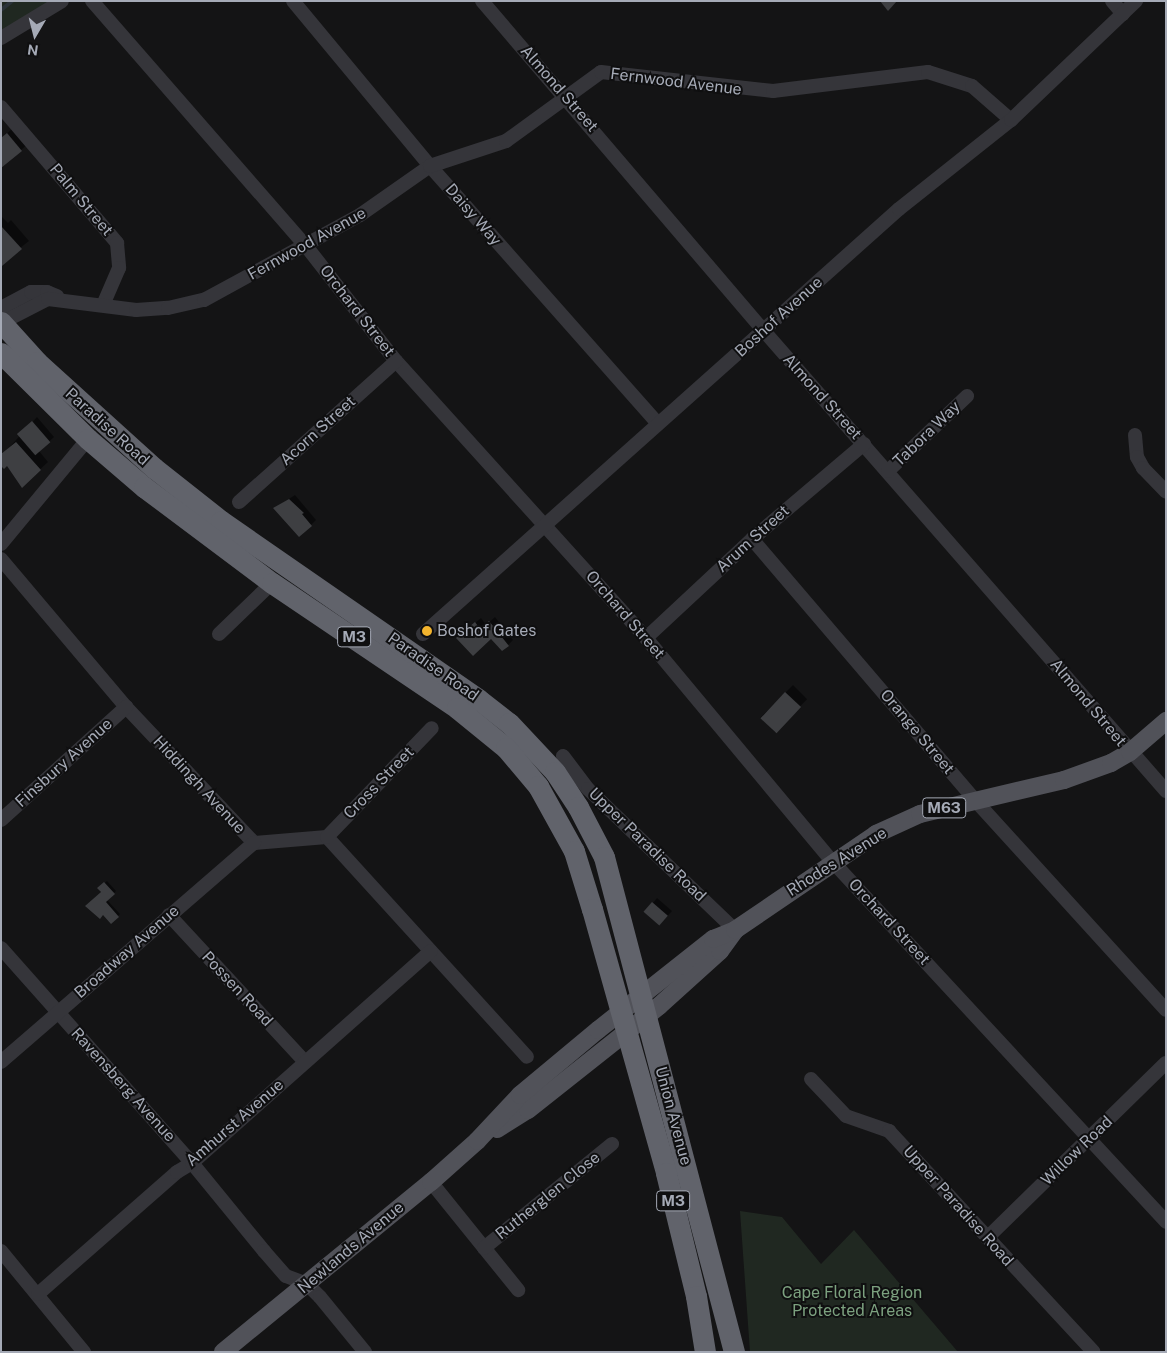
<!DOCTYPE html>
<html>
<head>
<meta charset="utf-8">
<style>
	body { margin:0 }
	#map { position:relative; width:1167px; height:1353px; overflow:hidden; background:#141415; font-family:"Public Sans",sans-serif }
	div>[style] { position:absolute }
	.green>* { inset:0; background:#202821 }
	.shadow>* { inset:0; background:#0007; transform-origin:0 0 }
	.stream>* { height:4px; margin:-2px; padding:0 2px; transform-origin:2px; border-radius:2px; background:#2a3239 }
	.building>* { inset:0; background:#3e3f42; transform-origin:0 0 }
	.minor>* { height:14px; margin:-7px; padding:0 7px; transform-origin:7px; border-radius:7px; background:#35353a }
	.major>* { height:18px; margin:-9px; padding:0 9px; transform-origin:9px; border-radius:9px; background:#515259 }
	.highway>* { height:21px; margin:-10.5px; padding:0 10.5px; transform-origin:10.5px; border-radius:10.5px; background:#61636b }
	.dots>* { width:14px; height:14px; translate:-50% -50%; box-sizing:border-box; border:2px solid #0f0f10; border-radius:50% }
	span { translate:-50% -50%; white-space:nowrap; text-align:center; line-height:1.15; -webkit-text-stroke:4px #0f0f10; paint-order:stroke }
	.shield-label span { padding:1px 4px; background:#0f0f10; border:1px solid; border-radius:4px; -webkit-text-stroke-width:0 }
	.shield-label { font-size:15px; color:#a5aab6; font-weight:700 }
	.street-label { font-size:16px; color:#a5aab6 }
	.poi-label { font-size:16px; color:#a5aab6 }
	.left { translate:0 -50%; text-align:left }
	.park-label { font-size:16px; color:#7ca17f }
	.frame { position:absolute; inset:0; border:2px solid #a5aab6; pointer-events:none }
	.north { position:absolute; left:10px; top:10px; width:50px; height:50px; -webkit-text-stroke:4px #0f0f10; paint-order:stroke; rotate:188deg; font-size:14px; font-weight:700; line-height:20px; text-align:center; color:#a5aab6 }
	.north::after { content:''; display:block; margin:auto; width:18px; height:22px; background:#a5aab6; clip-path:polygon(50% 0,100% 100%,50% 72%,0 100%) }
</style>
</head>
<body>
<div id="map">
	<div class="green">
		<i style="clip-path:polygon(1px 1px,56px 1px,1px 34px)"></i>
		<i style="clip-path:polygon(740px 1211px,782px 1217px,821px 1264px,854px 1230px,958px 1352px,750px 1352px)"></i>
	</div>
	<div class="shadow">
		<i style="clip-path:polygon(15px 126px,29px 143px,21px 150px,1px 139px)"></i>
		<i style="clip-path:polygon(1px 216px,8px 223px,11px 220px,29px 241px,1px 263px)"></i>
		<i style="clip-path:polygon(37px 417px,54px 437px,39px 451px,48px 462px,22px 486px,5px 452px)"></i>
		<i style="clip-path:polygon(295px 495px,316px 520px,311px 525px,275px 508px)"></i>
		<i style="clip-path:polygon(495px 617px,513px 640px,508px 645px,491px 638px,463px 633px,481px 618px,486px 625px)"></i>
		<i style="left:793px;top:685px;width:20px;height:46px;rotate:45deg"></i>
		<i style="clip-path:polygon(107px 881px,116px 891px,107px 900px,120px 914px,111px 922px,99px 888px)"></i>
		<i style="clip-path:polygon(657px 898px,672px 911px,664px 920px,653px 903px)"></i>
	</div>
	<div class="stream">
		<i style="left:1px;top:10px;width:14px;rotate:-39deg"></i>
	</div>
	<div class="building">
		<i style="clip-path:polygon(880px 1px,897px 1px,888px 11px)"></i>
		<i style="clip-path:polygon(7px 133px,22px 151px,1px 168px,1px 138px)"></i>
		<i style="clip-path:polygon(1px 226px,22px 249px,2px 266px,1px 265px)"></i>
		<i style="left:32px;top:421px;width:28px;height:20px;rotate:49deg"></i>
		<i style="clip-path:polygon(16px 442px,41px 470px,22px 488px,7px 466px,4px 469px,1px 466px,1px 454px)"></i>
		<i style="clip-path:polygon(289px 499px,304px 513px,302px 514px,312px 526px,299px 537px,273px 508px)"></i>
		<i style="clip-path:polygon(489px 621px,509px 646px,502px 651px,491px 639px,473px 656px,456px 638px,475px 622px,480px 629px)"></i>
		<i style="left:785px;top:692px;width:22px;height:36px;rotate:43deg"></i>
		<i style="clip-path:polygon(104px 882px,115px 894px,106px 902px,119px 917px,111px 924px,103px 915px,100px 919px,85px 906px,101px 892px,97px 888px)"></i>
		<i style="left:652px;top:902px;width:21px;height:13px;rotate:41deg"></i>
	</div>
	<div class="minor">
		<i style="left:92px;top:1px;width:325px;rotate:48.9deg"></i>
		<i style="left:306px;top:246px;width:146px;rotate:52deg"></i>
		<i style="left:396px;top:361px;width:373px;rotate:47.9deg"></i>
		<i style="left:646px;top:638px;width:290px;rotate:50.2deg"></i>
		<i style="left:832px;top:861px;width:492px;rotate:47.2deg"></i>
		<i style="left:293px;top:1px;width:214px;rotate:50.3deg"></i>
		<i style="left:430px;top:166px;width:344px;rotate:48.5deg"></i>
		<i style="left:482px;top:1px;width:434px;rotate:49.5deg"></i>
		<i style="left:764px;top:331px;width:611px;rotate:48.85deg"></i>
		<i style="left:1112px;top:1px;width:17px;rotate:50deg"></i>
		<i style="left:1px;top:38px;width:71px;rotate:-31.2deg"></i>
		<i style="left:1px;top:107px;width:179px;rotate:49.5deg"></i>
		<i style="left:117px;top:243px;width:25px;rotate:85deg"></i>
		<i style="left:119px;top:268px;width:40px;rotate:113.4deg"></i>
		<i style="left:1px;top:308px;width:34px;rotate:-28deg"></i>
		<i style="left:31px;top:292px;width:16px"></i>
		<i style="left:47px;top:292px;width:11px;rotate:22deg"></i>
		<i style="left:1px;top:323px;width:53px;rotate:-27.1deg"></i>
		<i style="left:48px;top:299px;width:89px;rotate:7.1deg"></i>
		<i style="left:136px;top:310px;width:32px;rotate:-4deg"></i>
		<i style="left:168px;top:308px;width:37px;rotate:-13deg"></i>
		<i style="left:204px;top:300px;width:178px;rotate:-28.6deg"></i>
		<i style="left:360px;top:215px;width:85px;rotate:-35deg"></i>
		<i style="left:430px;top:166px;width:80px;rotate:-18.2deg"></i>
		<i style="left:506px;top:141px;width:117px;rotate:-36deg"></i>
		<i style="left:601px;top:72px;width:173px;rotate:6.3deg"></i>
		<i style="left:773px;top:91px;width:156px;rotate:-7deg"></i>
		<i style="left:928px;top:72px;width:46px;rotate:17.7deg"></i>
		<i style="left:972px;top:86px;width:52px;rotate:41.1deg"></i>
		<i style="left:1135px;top:435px;width:22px;rotate:85deg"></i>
		<i style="left:1137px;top:457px;width:13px;rotate:61deg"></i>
		<i style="left:1143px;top:468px;width:33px;rotate:46deg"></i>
		<i style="left:888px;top:471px;width:109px;rotate:-43.5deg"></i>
		<i style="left:239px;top:502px;width:211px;rotate:-41.9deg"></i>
		<i style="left:752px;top:539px;width:342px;rotate:49.5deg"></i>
		<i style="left:974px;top:799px;width:285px;rotate:47.7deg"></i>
		<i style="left:1px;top:544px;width:136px;rotate:-50.4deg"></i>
		<i style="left:1px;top:559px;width:194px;rotate:49.8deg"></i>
		<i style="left:126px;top:707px;width:187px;rotate:46.7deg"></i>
		<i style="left:254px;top:843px;width:73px;rotate:-4.7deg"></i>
		<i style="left:327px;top:837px;width:297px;rotate:47.7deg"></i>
		<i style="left:219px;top:634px;width:74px;rotate:-43.9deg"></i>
		<i style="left:423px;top:634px;width:638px;rotate:-41.76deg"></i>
		<i style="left:899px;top:209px;width:143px;rotate:-38.5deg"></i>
		<i style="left:1011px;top:120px;width:173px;rotate:-43.6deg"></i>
		<i style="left:646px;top:638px;width:145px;rotate:-43deg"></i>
		<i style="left:752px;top:539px;width:147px;rotate:-40.3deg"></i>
		<i style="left:563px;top:756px;width:41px;rotate:52.9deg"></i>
		<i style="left:588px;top:789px;width:204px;rotate:43.8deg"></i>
		<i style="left:1px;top:820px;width:169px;rotate:-42.1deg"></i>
		<i style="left:327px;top:837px;width:151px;rotate:-46.1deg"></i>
		<i style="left:169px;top:915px;width:200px;rotate:47.2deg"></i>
		<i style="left:1px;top:948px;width:288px;rotate:48.4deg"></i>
		<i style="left:192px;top:1163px;width:114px;rotate:50.7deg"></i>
		<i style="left:264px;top:1251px;width:33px;rotate:49deg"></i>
		<i style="left:286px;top:1276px;width:22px;rotate:21deg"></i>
		<i style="left:307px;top:1284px;width:18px;rotate:45deg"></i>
		<i style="left:320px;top:1297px;width:71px;rotate:50.7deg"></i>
		<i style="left:1px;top:1062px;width:335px;rotate:-40.9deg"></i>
		<i style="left:811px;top:1079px;width:51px;rotate:46.6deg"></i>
		<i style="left:846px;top:1116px;width:46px;rotate:19.2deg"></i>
		<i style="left:889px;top:1131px;width:301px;rotate:47.2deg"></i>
		<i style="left:431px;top:1182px;width:139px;rotate:51.1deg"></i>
		<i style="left:987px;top:1238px;width:250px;rotate:-44.4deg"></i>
		<i style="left:484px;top:1248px;width:165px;rotate:-39.1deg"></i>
		<i style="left:1px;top:1251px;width:131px;rotate:50.6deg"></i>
		<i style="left:38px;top:1294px;width:185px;rotate:-41.3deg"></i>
		<i style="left:177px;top:1172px;width:17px;rotate:-31deg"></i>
		<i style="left:192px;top:1163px;width:319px;rotate:-41.6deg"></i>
	</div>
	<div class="major">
		<i style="left:497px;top:1129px;width:36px;rotate:-32deg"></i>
		<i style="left:528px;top:1110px;width:167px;rotate:-38.4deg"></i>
		<i style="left:659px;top:1006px;width:82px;rotate:-42deg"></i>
		<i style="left:720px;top:951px;width:26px;rotate:-54deg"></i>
		<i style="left:223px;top:1352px;width:269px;rotate:-39.3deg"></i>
		<i style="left:431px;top:1182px;width:62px;rotate:-41.7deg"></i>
		<i style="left:477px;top:1141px;width:63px;rotate:-46.9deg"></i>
		<i style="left:520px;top:1095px;width:102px;rotate:-39.8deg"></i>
		<i style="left:598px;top:1030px;width:147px;rotate:-38.4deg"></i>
		<i style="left:713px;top:939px;width:24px;rotate:-22deg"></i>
		<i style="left:735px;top:930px;width:171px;rotate:-34.2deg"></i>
		<i style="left:876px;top:834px;width:48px;rotate:-24.4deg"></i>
		<i style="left:920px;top:814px;width:148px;rotate:-13.3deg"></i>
		<i style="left:1064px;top:780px;width:50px;rotate:-19.9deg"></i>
		<i style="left:1111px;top:763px;width:22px;rotate:-30deg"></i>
		<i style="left:1130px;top:752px;width:48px;rotate:-40.7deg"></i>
	</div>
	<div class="highway">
		<i style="left:1px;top:322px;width:54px;rotate:48deg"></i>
		<i style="left:37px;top:362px;width:158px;rotate:42.2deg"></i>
		<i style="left:154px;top:468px;width:85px;rotate:38.3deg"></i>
		<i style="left:221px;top:521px;width:313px;rotate:34.7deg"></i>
		<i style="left:478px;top:699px;width:39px;rotate:38deg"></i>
		<i style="left:509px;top:723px;width:67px;rotate:46.8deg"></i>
		<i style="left:555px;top:772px;width:42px;rotate:56.7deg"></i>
		<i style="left:578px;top:807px;width:56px;rotate:62.5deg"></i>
		<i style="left:604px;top:857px;width:512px;rotate:75.28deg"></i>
		<i style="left:1px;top:353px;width:122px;rotate:44.7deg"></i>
		<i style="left:88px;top:439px;width:74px;rotate:40.6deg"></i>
		<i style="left:144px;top:487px;width:160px;rotate:36.9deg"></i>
		<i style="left:272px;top:583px;width:223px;rotate:34deg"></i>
		<i style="left:457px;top:708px;width:63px;rotate:39.2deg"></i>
		<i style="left:506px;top:748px;width:50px;rotate:49.9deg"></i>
		<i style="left:538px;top:786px;width:74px;rotate:61deg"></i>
		<i style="left:574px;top:851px;width:61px;rotate:72.8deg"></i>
		<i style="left:592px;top:909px;width:274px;rotate:74.3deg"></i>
		<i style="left:666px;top:1173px;width:127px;rotate:76.3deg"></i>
		<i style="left:696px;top:1296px;width:57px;rotate:80.9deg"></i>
	</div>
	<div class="dots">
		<i style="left:427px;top:631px;background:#f3b42e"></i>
	</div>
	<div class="shield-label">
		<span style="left:354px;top:637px">M3</span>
		<span style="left:944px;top:808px">M63</span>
		<span style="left:673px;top:1201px">M3</span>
	</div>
	<div class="street-label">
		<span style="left:676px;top:82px;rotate:7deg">Fernwood Avenue</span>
		<span style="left:559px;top:89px;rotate:49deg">Almond Street</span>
		<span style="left:81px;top:200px;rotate:50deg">Palm Street</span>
		<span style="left:473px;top:215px;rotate:49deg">Daisy Way</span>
		<span style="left:307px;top:244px;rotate:-29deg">Fernwood Avenue</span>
		<span style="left:357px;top:311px;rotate:52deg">Orchard Street</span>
		<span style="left:779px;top:317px;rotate:-42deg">Boshof Avenue</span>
		<span style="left:822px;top:397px;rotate:48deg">Almond Street</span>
		<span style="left:107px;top:427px;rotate:42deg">Paradise Road</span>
		<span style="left:318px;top:431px;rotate:-42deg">Acorn Street</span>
		<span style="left:927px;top:434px;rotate:-44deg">Tabora Way</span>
		<span style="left:753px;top:539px;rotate:-42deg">Arum Street</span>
		<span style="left:625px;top:615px;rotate:49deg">Orchard Street</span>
		<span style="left:433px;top:667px;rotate:35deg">Paradise Road</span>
		<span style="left:1088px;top:703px;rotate:50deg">Almond Street</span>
		<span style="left:917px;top:732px;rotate:50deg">Orange Street</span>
		<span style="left:64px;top:763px;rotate:-42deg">Finsbury Avenue</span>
		<span style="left:379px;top:783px;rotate:-46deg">Cross Street</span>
		<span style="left:199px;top:785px;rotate:47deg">Hiddingh Avenue</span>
		<span style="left:647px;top:845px;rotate:44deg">Upper Paradise Road</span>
		<span style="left:837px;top:862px;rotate:-32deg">Rhodes Avenue</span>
		<span style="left:889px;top:922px;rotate:47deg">Orchard Street</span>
		<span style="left:127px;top:952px;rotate:-41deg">Broadway Avenue</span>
		<span style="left:237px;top:989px;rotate:47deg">Possen Road</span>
		<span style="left:123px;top:1085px;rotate:48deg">Ravensberg Avenue</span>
		<span style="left:673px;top:1116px;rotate:75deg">Union Avenue</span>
		<span style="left:235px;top:1123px;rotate:-41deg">Amhurst Avenue</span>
		<span style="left:1077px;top:1151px;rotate:-44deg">Willow Road</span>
		<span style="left:548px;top:1196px;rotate:-39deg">Rutherglen Close</span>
		<span style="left:958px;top:1206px;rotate:48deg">Upper Paradise Road</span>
		<span style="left:351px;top:1248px;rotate:-40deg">Newlands Avenue</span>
	</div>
	<div class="poi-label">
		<span class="left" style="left:437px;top:631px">Boshof Gates</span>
	</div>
	<div class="park-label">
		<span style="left:852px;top:1302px">Cape Floral Region<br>Protected Areas</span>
	</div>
	<div class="frame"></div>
	<div class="north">N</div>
</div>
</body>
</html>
